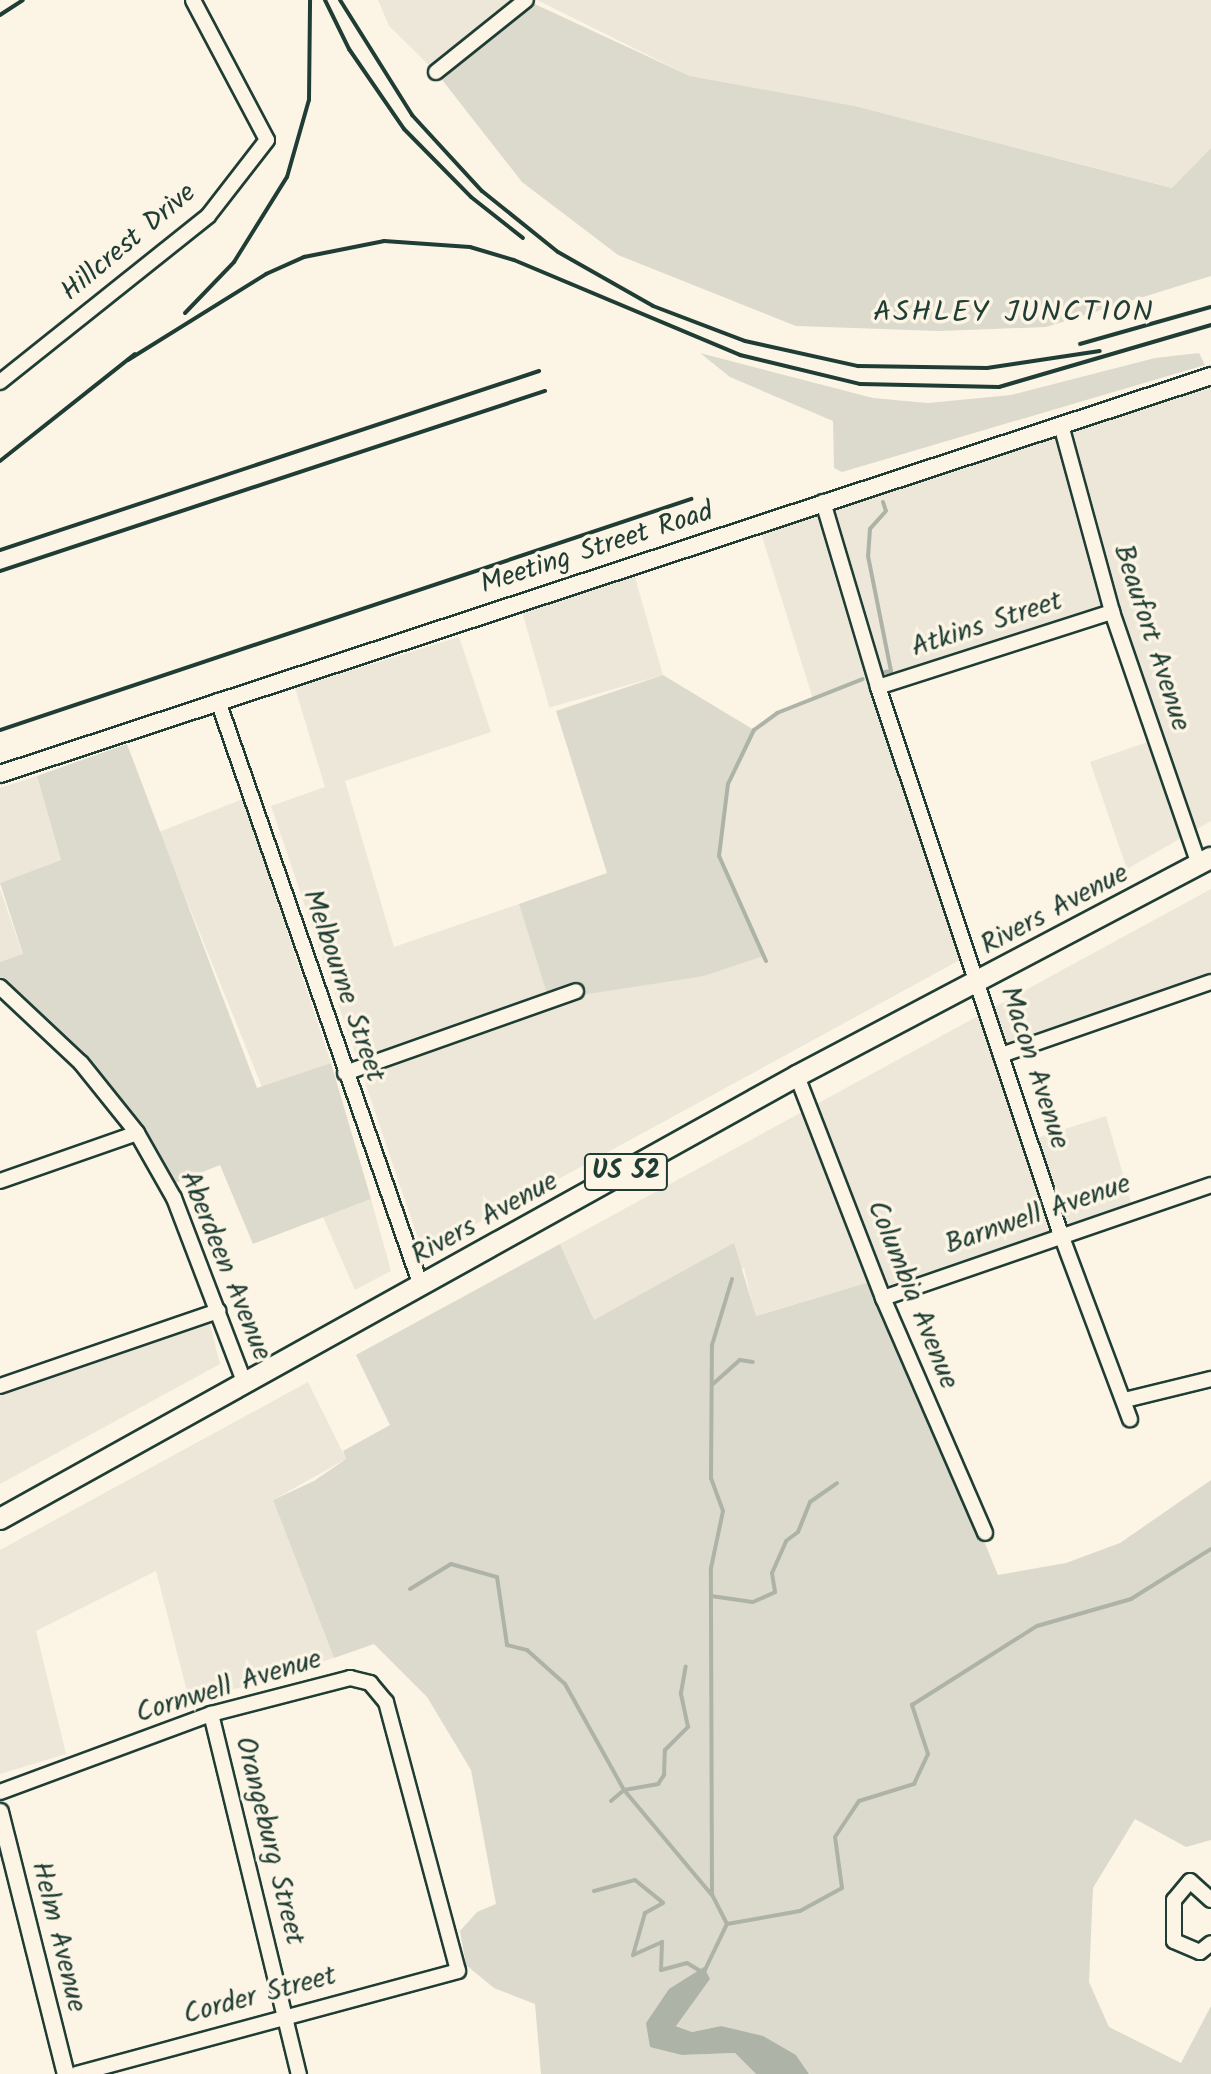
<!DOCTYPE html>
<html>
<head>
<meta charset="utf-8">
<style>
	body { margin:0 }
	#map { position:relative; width:1211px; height:2074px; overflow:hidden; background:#fcf5e5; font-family:Kalam,sans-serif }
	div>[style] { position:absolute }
	.built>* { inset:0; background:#ece7d8; transform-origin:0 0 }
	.green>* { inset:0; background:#dcdacc }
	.water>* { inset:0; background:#aeb3a7 }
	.stream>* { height:4px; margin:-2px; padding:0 2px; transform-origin:2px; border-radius:2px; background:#aeb3a7 }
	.roads { filter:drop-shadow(2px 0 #1f3d34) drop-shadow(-2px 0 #1f3d34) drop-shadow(0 2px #1f3d34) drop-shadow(0 -2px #1f3d34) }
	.minor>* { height:14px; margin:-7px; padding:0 7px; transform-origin:7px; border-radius:7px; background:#fcf5e5 }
	.tertiary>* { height:16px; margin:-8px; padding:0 8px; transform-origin:8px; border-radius:8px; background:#fcf5e5 }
	.primary>* { height:20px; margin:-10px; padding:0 10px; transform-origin:10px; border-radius:10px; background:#fcf5e5 }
	.rail>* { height:4px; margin:-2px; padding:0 2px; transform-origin:2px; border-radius:2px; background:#1f3d34 }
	span { translate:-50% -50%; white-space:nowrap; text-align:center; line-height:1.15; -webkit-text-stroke:7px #fcf5e5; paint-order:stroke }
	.shield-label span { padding:2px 6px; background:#fcf5e5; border:2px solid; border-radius:6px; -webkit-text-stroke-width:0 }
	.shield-label { font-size:26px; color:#1f3d34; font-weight:700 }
	.street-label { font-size:28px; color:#1f3d34 }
	.neighbourhood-label { font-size:30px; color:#1f3d34; letter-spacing:2px }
</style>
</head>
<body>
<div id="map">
	<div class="built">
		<i style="clip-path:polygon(378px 0,526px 0,436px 72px,389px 26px)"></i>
		<i style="clip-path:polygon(537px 0,1211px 0,1211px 148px,1173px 188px,855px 106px,690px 76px)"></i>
		<i style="clip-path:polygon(1211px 387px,1211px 821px,1127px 869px,1090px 762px,1156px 739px,1112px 612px,878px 687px,969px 955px,423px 1253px,271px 806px,325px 787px,295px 688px,459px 637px,491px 732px,345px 781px,394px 947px,519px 904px,550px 1001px,576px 991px,704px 976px,763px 955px,719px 856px,721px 812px,740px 753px,754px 730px,777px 713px,813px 699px,760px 530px,1061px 425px,1064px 433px)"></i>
		<i style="left:634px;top:574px;width:105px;height:118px;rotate:74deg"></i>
		<i style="clip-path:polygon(37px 776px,61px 860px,0 883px,0 788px)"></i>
		<i style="clip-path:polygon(243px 799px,331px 1063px,262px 1087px,159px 832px)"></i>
		<i style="clip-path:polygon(0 889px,23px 955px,0 962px)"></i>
		<i style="clip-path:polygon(1211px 889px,1211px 982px,1001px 1055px,1030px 1140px,1106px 1116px,1133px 1209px,883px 1298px,876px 1280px,755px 1316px,744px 1268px,646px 1294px,594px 1320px,560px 1244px)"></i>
		<i style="clip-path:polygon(371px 1199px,391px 1271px,355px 1290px,323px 1217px)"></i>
		<i style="clip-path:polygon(210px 1324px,220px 1364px,0 1484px,0 1394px)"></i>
		<i style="clip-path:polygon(308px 1382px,346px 1459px,273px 1500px,334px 1658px,190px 1703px,156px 1571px,36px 1631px,66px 1754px,0 1774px,0 1550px)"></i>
	</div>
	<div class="green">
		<i style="clip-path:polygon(526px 0,690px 76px,855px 106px,1172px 188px,1211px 148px,1211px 276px,1046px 327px,940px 331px,796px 326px,618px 255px,522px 182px,436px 72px)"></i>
		<i style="clip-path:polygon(700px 353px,873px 398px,928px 403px,1011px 395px,1155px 358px,1199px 353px,1205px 365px,842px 472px,834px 468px,833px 421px,730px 377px)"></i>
		<i style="clip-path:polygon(663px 675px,754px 730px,728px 784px,719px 856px,763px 956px,704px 976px,549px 1000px,519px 904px,607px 873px,556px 711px)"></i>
		<i style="clip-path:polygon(127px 744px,257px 1088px,331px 1063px,371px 1199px,253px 1244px,220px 1165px,168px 1186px,137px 1133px,0 987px,0 962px,23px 954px,0 883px,61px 860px,37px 776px)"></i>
		<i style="clip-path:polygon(734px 1243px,756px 1316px,876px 1280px,998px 1575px,1066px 1563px,1120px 1543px,1211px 1480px,1211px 1840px,1186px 1847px,1135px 1819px,1093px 1888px,1089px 1982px,1109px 2027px,1181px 2063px,1211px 2006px,1211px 2074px,809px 2074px,796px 2055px,721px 2026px,692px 2032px,675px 2025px,710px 1979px,646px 2023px,682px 2055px,735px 2053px,756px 2074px,541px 2074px,535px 2004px,494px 1988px,466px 1965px,460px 1931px,477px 1912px,496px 1904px,471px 1770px,427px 1697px,374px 1644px,334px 1658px,273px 1500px,314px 1481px,346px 1459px,343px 1451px,390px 1425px,356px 1355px,560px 1244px,594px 1320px)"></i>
	</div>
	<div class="water">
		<i style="clip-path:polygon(704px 1967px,710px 1979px,676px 2026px,692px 2032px,721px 2026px,763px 2036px,796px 2055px,809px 2074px,756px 2074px,735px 2053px,682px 2055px,650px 2047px,646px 2023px,669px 1989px)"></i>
	</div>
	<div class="stream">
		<i style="left:883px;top:502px;width:9px;rotate:72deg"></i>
		<i style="left:886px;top:511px;width:24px;rotate:132deg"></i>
		<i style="left:870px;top:529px;width:27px;rotate:94deg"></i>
		<i style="left:868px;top:556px;width:117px;rotate:78.7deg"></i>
		<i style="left:891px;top:671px;width:6px;rotate:171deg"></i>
		<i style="left:766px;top:961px;width:115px;rotate:-114.1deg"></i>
		<i style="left:719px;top:856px;width:73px;rotate:-82.9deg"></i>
		<i style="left:728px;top:784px;width:60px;rotate:-64.3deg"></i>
		<i style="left:754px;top:730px;width:29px;rotate:-36deg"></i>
		<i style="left:777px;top:713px;width:92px;rotate:-21.6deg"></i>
		<i style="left:713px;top:1384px;width:36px;rotate:-42deg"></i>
		<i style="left:740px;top:1360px;width:13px;rotate:9deg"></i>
		<i style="left:410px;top:1589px;width:48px;rotate:-31.4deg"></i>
		<i style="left:451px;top:1564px;width:48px;rotate:15.8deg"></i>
		<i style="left:497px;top:1577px;width:69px;rotate:81.6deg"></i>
		<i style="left:507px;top:1645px;width:21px;rotate:14deg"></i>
		<i style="left:527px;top:1650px;width:51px;rotate:41.8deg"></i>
		<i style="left:565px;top:1684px;width:121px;rotate:60.9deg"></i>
		<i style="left:624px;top:1790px;width:136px;rotate:50.1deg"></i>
		<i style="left:711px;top:1596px;width:42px;rotate:8.1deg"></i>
		<i style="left:753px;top:1602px;width:24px;rotate:-24deg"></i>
		<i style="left:775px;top:1592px;width:19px;rotate:-99deg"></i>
		<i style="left:772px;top:1573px;width:35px;rotate:-66deg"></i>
		<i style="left:786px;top:1541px;width:15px;rotate:-37deg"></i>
		<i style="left:798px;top:1532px;width:32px;rotate:-68deg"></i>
		<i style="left:810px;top:1502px;width:33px;rotate:-35deg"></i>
		<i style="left:611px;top:1801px;width:17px;rotate:-40deg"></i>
		<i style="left:624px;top:1790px;width:35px;rotate:-10deg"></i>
		<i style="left:658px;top:1784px;width:11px;rotate:-56deg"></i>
		<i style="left:664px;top:1775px;width:25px;rotate:-88deg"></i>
		<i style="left:665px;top:1750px;width:33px;rotate:-45deg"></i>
		<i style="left:688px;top:1727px;width:35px;rotate:-102deg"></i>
		<i style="left:681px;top:1693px;width:27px;rotate:-80deg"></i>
		<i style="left:594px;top:1891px;width:42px;rotate:-15deg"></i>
		<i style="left:635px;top:1880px;width:36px;rotate:39deg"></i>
		<i style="left:663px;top:1903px;width:21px;rotate:151deg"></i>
		<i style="left:645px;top:1913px;width:44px;rotate:105.9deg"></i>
		<i style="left:633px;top:1955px;width:32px;rotate:-24deg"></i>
		<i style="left:662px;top:1942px;width:28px;rotate:92deg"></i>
		<i style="left:661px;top:1970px;width:27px;rotate:-15deg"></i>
		<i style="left:687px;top:1963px;width:17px;rotate:31deg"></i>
		<i style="left:727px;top:1924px;width:33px;rotate:-117deg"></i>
		<i style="left:712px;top:1895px;width:327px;rotate:-90.2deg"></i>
		<i style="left:711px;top:1568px;width:58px;rotate:-78.1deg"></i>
		<i style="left:723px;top:1511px;width:35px;rotate:-110deg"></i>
		<i style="left:711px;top:1478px;width:133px;rotate:-89.6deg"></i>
		<i style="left:712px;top:1345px;width:69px;rotate:-73.1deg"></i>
		<i style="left:703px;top:1974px;width:55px;rotate:-64.4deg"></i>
		<i style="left:727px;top:1924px;width:74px;rotate:-10.1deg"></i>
		<i style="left:800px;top:1911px;width:48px;rotate:-28.7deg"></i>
		<i style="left:842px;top:1888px;width:51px;rotate:-97.8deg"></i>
		<i style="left:835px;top:1837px;width:43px;rotate:-56.3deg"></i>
		<i style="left:859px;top:1801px;width:58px;rotate:-17.2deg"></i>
		<i style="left:914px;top:1784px;width:33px;rotate:-65deg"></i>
		<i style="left:928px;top:1754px;width:52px;rotate:-108.1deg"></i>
		<i style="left:912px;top:1705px;width:148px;rotate:-32.3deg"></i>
		<i style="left:1037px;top:1626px;width:98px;rotate:-16deg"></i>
		<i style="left:1131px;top:1599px;width:94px;rotate:-32deg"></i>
	</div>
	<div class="roads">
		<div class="minor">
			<i style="left:436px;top:72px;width:115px;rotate:-38.7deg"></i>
			<i style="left:0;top:382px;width:266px;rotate:-38.6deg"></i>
			<i style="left:208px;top:216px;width:96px;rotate:-52.2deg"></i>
			<i style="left:267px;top:140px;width:158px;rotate:-117.9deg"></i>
			<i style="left:1061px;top:425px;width:194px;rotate:74.7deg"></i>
			<i style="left:1112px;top:612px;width:267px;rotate:71deg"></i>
			<i style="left:823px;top:502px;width:193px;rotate:73.4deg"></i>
			<i style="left:878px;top:687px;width:575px;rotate:71.53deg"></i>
			<i style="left:1060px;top:1232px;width:200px;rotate:69.5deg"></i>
			<i style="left:878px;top:687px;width:246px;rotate:-17.8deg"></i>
			<i style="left:218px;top:701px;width:619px;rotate:70.86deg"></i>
			<i style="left:0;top:987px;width:111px;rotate:43.2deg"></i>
			<i style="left:81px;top:1063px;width:90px;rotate:51.3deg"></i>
			<i style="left:137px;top:1133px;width:75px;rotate:60.4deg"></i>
			<i style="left:174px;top:1198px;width:199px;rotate:69.1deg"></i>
			<i style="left:1001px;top:1055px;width:222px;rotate:-19.2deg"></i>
			<i style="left:345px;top:1073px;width:245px;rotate:-19.5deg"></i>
			<i style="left:797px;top:1076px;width:238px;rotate:68.8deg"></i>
			<i style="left:883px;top:1298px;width:256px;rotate:66.5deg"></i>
			<i style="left:0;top:1181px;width:145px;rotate:-19.3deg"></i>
			<i style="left:883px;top:1298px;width:347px;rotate:-19deg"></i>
			<i style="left:0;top:1386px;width:231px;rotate:-19deg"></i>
			<i style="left:1125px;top:1400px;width:89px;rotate:-13.7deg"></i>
			<i style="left:211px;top:1714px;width:371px;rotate:76.3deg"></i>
			<i style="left:0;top:1792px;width:225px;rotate:-20.3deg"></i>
			<i style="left:211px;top:1714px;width:144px;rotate:-14.5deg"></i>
			<i style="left:350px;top:1678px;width:21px;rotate:14deg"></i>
			<i style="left:370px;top:1683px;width:25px;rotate:50deg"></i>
			<i style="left:386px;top:1702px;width:278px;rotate:75deg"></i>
			<i style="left:458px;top:1971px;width:395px;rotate:164.9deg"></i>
			<i style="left:1211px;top:1900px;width:28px;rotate:-138deg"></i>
			<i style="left:1190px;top:1881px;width:25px;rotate:130deg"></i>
			<i style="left:1174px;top:1900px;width:41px;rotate:90deg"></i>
			<i style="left:1174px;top:1941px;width:28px;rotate:23deg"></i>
			<i style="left:1200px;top:1952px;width:14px;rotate:-39deg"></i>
		</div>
		<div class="tertiary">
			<i style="left:0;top:774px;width:1275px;rotate:-18.19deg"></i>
			<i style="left:0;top:1812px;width:270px;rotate:75.9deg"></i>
		</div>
		<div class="primary">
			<i style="left:0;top:1519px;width:912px;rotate:-29.07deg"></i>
			<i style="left:797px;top:1076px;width:468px;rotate:-27.8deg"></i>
		</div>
	</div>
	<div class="rail">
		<i style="left:325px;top:0;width:55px;rotate:63.9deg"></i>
		<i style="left:349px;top:49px;width:97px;rotate:55.5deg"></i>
		<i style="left:404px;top:129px;width:95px;rotate:45.4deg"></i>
		<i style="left:471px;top:197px;width:66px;rotate:38.3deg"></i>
		<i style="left:340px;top:0;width:136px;rotate:57.9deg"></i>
		<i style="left:412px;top:115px;width:103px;rotate:47.4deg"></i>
		<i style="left:482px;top:191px;width:97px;rotate:38.8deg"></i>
		<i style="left:558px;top:252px;width:109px;rotate:29.6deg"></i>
		<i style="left:653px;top:306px;width:98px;rotate:20.8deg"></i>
		<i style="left:745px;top:341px;width:116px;rotate:12.5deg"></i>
		<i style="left:858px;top:366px;width:129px;rotate:0.9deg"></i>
		<i style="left:987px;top:368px;width:114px;rotate:-8.6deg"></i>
		<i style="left:0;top:15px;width:27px;rotate:-33deg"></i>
		<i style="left:185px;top:313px;width:71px;rotate:-46.1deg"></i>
		<i style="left:234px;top:262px;width:100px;rotate:-58.1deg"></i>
		<i style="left:287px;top:177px;width:80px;rotate:-74.1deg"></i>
		<i style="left:309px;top:100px;width:100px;rotate:-89.4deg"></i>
		<i style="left:1080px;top:344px;width:136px;rotate:-15.8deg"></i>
		<i style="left:128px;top:360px;width:163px;rotate:-31.9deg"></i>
		<i style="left:266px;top:274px;width:42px;rotate:-24.1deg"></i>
		<i style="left:304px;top:257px;width:82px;rotate:-11.3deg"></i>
		<i style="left:384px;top:241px;width:86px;rotate:4deg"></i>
		<i style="left:470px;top:247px;width:46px;rotate:16.5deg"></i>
		<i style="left:514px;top:260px;width:245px;rotate:22.8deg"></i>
		<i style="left:740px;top:355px;width:123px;rotate:13.6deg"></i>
		<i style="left:860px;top:384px;width:139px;rotate:1.2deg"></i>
		<i style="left:999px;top:387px;width:221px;rotate:-16.3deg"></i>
		<i style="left:0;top:461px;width:172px;rotate:-38.4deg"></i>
		<i style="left:0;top:550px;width:568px;rotate:-18.37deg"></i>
		<i style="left:0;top:571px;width:574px;rotate:-18.28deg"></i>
		<i style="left:0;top:730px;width:729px;rotate:-18.48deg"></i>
	</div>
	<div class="shield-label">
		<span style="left:626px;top:1172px">US 52</span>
	</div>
	<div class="street-label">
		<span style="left:129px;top:243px;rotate:-40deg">Hillcrest Drive</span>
		<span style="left:597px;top:549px;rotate:-18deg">Meeting Street Road</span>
		<span style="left:987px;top:625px;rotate:-18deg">Atkins Street</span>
		<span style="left:1151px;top:638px;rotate:72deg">Beaufort Avenue</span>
		<span style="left:1055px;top:910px;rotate:-28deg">Rivers Avenue</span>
		<span style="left:343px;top:986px;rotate:71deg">Melbourne Street</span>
		<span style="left:1034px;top:1068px;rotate:72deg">Macon Avenue</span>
		<span style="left:1038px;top:1215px;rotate:-19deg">Barnwell Avenue</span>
		<span style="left:485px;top:1219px;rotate:-29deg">Rivers Avenue</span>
		<span style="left:225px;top:1266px;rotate:68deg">Aberdeen Avenue</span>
		<span style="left:912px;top:1295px;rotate:68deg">Columbia Avenue</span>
		<span style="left:229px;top:1687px;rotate:-17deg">Cornwell Avenue</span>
		<span style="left:269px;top:1841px;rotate:76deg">Orangeburg Street</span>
		<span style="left:58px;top:1937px;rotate:76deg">Helm Avenue</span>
		<span style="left:260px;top:1996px;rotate:-15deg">Corder Street</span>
	</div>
	<div class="neighbourhood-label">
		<span style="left:1014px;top:313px">ASHLEY JUNCTION</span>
	</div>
</div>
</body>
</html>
